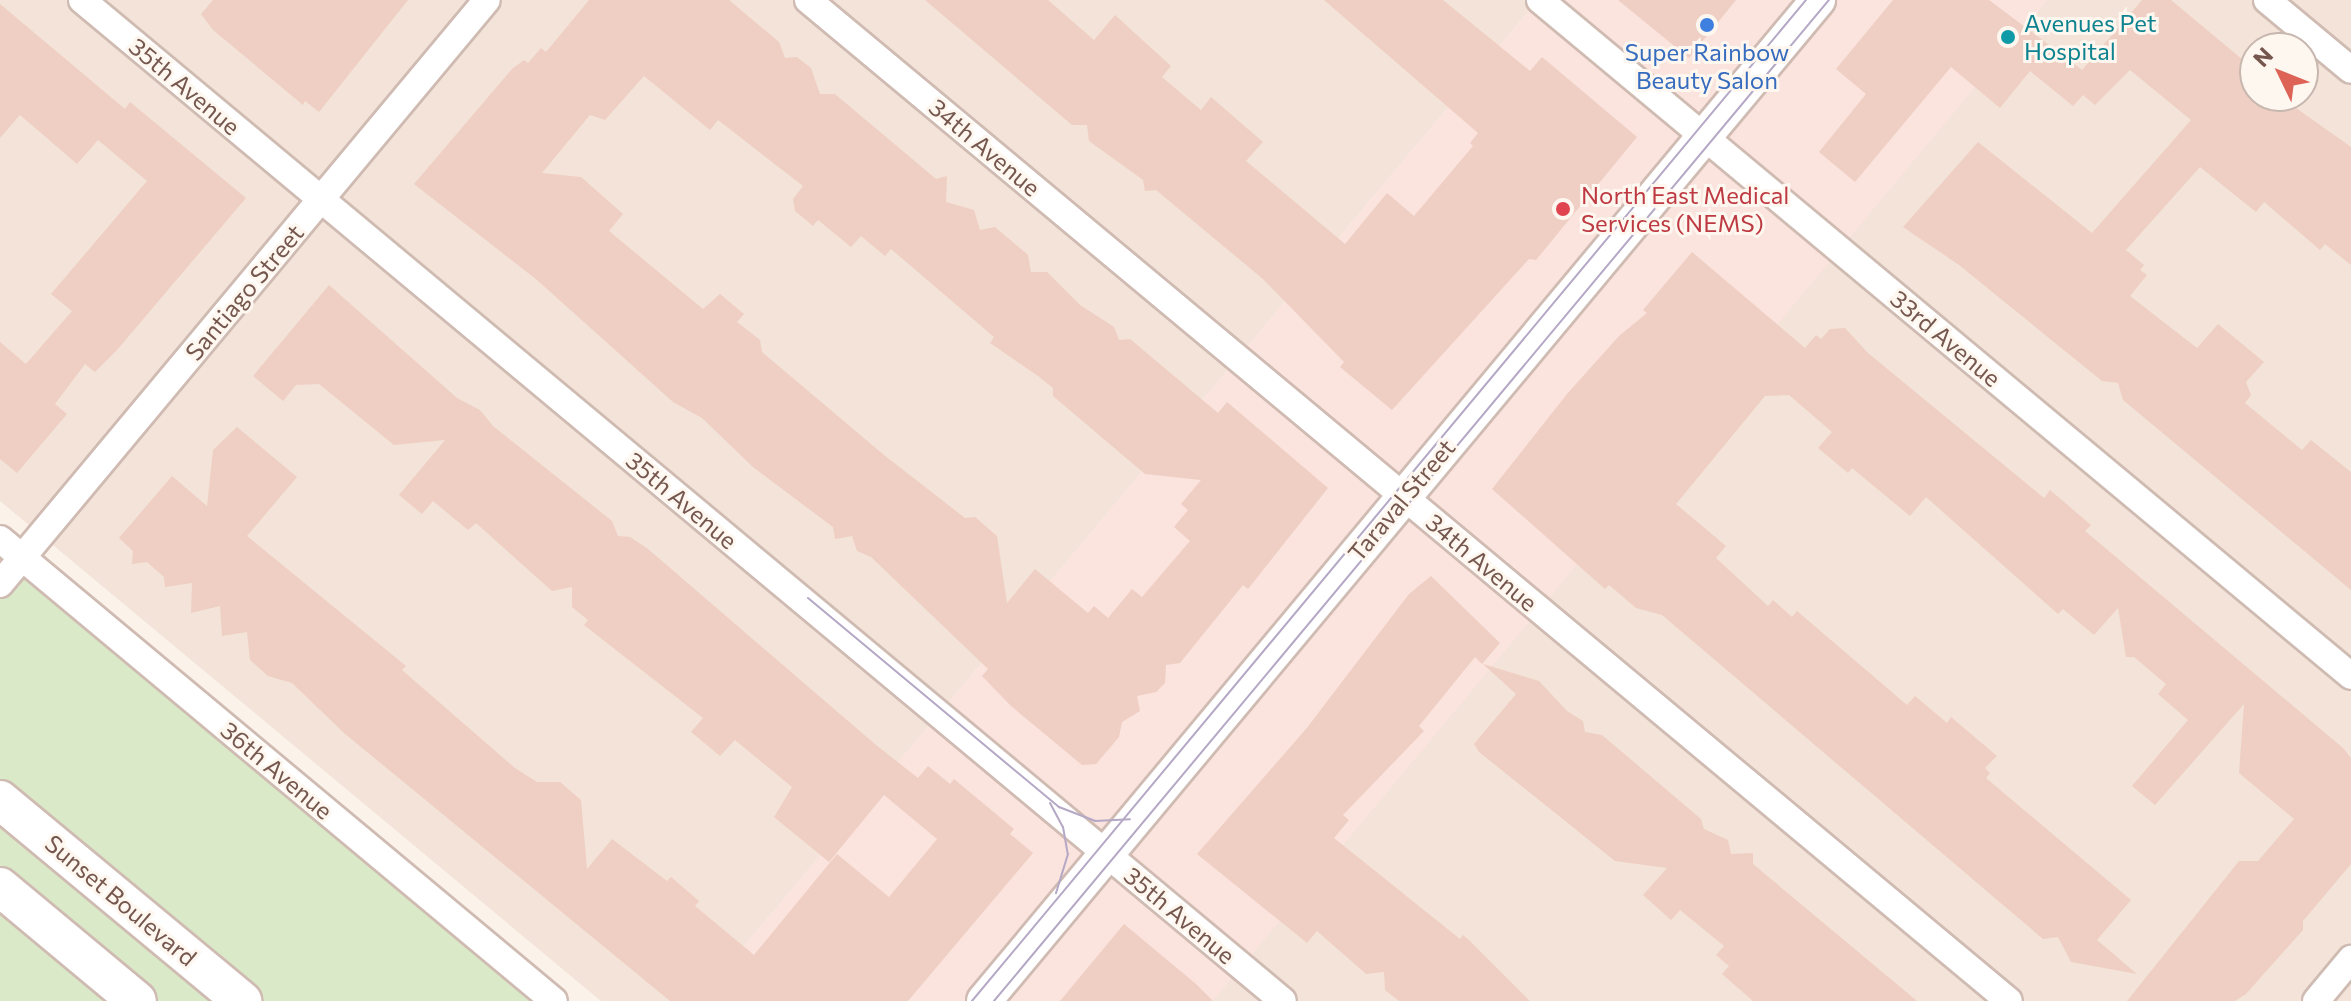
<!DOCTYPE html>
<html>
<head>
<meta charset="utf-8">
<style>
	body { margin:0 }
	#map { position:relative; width:2351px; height:1001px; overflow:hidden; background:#fbf2ea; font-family:Commissioner,sans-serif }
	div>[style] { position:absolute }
	.residential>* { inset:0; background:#f3e3d8 }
	.commercial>* { inset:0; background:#fbe3de }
	.green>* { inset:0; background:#dae9c8 }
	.building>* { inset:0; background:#efcfc3 }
	.roads { filter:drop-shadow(2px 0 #cfbbb2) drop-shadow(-2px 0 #cfbbb2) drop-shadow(0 2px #cfbbb2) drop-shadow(0 -2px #cfbbb2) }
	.minor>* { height:26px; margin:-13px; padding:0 13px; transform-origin:13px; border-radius:13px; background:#fff }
	.tertiary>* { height:34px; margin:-17px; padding:0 17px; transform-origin:17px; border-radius:17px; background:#fff }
	.secondary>* { height:38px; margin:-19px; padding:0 19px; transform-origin:19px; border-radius:19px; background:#fff }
	.tram>* { height:2px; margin:-1px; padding:0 1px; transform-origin:1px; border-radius:1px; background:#b4a8c5 }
	.dots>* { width:22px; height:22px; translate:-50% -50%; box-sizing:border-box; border:4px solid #fef7f0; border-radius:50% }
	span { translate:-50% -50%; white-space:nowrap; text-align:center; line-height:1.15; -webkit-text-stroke:6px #fef7f0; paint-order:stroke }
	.culture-label { font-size:24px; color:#0d838f }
	.left { translate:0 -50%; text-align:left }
	.shop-label { font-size:24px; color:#366cbe }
	.street-label { font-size:24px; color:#75574e }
	.health-label { font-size:24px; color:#be3a42 }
	.north { position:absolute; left:2239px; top:32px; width:80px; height:80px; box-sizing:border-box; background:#fef7f0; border:2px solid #c7b7af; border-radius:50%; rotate:313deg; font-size:22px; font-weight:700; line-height:32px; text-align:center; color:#75574e }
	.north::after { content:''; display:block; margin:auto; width:28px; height:36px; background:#dd6357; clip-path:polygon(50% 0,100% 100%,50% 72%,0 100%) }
</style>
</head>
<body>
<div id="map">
	<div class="residential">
		<i style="clip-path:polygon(0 0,1538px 0,698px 1001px,601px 1001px,0 501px)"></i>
		<i style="clip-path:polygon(evenodd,2042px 0,2351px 0,2351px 1001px,1212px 1001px,2042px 0,2255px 48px,2303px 48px,2303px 96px,2255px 96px,2255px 48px)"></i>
	</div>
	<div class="commercial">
		<i style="clip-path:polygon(1538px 0,2048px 0,1213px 1001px,698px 1001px)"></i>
	</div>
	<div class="green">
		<i style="clip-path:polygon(0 539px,554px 1001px,0 1001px)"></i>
	</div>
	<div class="building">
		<i style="clip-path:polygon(213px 0,408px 0,319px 112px,305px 101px,303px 105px,213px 30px,201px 14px)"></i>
		<i style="clip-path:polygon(evenodd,589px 0,729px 0,779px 42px,785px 58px,797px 57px,811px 68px,820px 94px,835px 94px,936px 179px,947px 176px,946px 202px,974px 210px,980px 230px,995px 227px,1028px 255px,1031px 272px,1047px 272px,1080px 305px,1114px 327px,1119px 340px,1130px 339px,1218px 413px,1227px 402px,1328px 488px,1248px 589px,1243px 585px,1180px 663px,1166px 665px,1165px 683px,1156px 692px,1137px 696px,1140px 711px,1122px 722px,1119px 737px,1096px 764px,1082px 765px,1011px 706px,982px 676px,988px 669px,871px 557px,857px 551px,852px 536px,835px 539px,833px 527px,753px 467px,702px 418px,673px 402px,537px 280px,414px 184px,512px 69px,524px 60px,528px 63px,541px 48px,546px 52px,589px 0,644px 76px,710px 130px,718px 120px,803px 186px,793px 199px,795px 211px,813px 226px,818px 220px,851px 247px,861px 236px,885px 256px,891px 249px,994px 337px,990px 343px,1038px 376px,1053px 388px,1053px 396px,1145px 474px,1201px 480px,1181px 504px,1188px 510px,1174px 527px,1190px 541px,1142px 597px,1132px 589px,1108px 618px,1094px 606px,1088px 613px,1035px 569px,1007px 603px,997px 536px,975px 517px,965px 518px,884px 455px,762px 352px,760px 340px,737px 322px,744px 314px,720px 294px,703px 309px,609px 231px,623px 214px,581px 177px,542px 173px,590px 115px,605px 120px,644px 76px)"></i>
		<i style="clip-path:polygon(925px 0,1048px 0,1094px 40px,1115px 15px,1171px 66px,1162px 77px,1201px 110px,1211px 97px,1263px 142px,1246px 161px,1345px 244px,1387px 193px,1414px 216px,1473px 146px,1470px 143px,1478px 133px,1324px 0,1443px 0,1530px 71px,1542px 57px,1637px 137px,1536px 260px,1529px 259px,1392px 410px,1340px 367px,1344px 362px,1263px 279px,1156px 190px,1145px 191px,1143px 180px,1089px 141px,1087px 125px,1072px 125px)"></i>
		<i style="clip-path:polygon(1618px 0,1736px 0,1689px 58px)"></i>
		<i style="clip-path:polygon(1893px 0,1989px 0,2082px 70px,2142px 0,2171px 0,2255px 70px,2255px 96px,2306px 96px,2296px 108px,2351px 147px,2351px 265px,2325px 244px,2320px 250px,2264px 202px,2256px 212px,2200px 167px,2126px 250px,2144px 265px,2140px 270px,2147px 275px,2130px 296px,2197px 348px,2218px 324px,2264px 362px,2246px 382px,2251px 395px,2245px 403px,2302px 450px,2311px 440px,2351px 472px,2351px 590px,2123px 400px,2118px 383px,2102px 381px,1959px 265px,1903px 227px,1978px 142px,2092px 233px,2191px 120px,2130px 70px,2095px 105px,2083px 95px,2073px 106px,2030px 71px,2000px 108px,1951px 67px,1855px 182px,1819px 152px,1866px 94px,1836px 69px)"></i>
		<i style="clip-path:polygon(0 4px,125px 109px,130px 102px,246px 198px,117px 350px,95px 372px,85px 364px,55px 404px,67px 414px,17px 473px,0 459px,0 342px,26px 364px,72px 311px,51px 294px,147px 181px,98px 140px,77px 164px,20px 115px,0 138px)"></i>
		<i style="clip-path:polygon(1692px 252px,1805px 348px,1816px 335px,1821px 339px,1830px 329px,1845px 328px,1868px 353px,2044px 498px,2050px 490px,2091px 525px,2085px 531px,2343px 748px,2351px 758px,2351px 864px,2303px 921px,2303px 930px,2246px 994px,2235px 1001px,2127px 1001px,2239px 861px,2258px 861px,2294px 819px,2239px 773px,2244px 704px,2155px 805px,2132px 786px,2188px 720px,2158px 694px,2166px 684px,2134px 657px,2126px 657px,2118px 608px,2094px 635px,2063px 609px,2058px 614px,1926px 497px,1910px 516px,1852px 468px,1848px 473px,1818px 448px,1832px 432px,1789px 395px,1765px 396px,1676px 504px,1726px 546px,1716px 558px,1768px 606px,1773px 600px,1792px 617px,1797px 611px,1907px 705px,1915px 696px,1947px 723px,1951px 717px,1997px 756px,1985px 768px,1990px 773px,1986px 778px,2131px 900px,2097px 940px,2137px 974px,2071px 962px,2058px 937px,2043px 939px,1662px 615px,1636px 608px,1609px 585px,1605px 589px,1492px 489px,1567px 394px,1619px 336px,1647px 313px,1643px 310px)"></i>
		<i style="clip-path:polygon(329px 285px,457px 398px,480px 410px,493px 426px,612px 521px,618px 536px,630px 537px,648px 549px,876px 745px,918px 778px,928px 766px,950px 784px,954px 779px,1014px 829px,1010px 834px,1033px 853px,908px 1001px,670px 1001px,344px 733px,292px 683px,268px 676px,250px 660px,247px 632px,222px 636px,220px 606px,191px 613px,192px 583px,165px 587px,164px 577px,147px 562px,132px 564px,133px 551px,119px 538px,172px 476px,207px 506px,213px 450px,237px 427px,297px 477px,247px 536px,406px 666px,402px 670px,515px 768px,537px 782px,560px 782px,581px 800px,587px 869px,612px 839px,667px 881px,671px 877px,699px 901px,695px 906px,754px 955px,837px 854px,889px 897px,937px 839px,884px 795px,829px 862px,774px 817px,792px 787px,735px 740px,720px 756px,691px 732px,703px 718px,584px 625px,588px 620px,572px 607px,572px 587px,552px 591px,476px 523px,468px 530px,433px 501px,422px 514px,399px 495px,445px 440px,394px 445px,319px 384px,296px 385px,283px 401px,253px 376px)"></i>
		<i style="clip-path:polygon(1431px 576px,1500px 643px,1482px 664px,1475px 657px,1419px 726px,1424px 731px,1343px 815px,1349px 820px,1334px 838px,1460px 939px,1463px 935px,1470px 941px,1530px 1001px,1399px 1001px,1385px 990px,1384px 972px,1366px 974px,1317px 931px,1307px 943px,1197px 854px,1306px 729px,1409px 594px)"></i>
		<i style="clip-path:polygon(1483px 664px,1539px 681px,1567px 711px,1583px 721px,1585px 732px,1602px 735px,1701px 819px,1704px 829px,1728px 840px,1731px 854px,1753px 853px,1753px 864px,1917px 1001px,1753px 1001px,1722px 974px,1729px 966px,1716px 955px,1724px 946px,1680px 910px,1671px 920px,1643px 895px,1667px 868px,1615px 861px,1479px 752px,1474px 744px,1516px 694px)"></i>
		<i style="clip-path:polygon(1124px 924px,1196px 984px,1213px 1001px,1060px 1001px)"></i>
	</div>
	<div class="roads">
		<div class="minor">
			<i style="left:82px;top:0;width:1563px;rotate:39.81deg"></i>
			<i style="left:808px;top:0;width:1563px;rotate:39.81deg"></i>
			<i style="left:1540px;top:0;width:1056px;rotate:39.81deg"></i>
			<i style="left:2267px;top:0;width:109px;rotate:39.8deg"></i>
			<i style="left:0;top:539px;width:721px;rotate:39.83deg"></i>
			<i style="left:0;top:584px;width:760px;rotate:-50.18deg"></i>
			<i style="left:2316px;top:1001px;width:55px;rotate:-50.2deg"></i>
		</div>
		<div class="tertiary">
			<i style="left:984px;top:1001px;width:1303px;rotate:-50.2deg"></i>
		</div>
		<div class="secondary">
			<i style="left:0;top:800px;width:315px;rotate:39.7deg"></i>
			<i style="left:0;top:887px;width:178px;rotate:39.8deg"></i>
		</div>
	</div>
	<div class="tram">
		<i style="left:808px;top:598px;width:327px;rotate:39.8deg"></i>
		<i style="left:1059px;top:807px;width:39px;rotate:21deg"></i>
		<i style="left:1095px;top:821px;width:35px;rotate:-3deg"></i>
		<i style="left:1050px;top:803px;width:27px;rotate:62deg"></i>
		<i style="left:1063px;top:827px;width:27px;rotate:80deg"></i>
		<i style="left:1068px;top:854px;width:41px;rotate:107.1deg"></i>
		<i style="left:972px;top:1001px;width:1303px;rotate:-50.2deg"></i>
		<i style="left:994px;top:1001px;width:1304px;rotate:-50.17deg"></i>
	</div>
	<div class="dots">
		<i style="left:1707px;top:25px;background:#3f7fe0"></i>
		<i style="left:2008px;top:37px;background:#0f9aa8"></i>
		<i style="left:1563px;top:209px;background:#e0444e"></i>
	</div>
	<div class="culture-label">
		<span class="left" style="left:2024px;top:37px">Avenues Pet<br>Hospital</span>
	</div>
	<div class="shop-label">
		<span style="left:1707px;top:66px">Super Rainbow<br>Beauty Salon</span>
	</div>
	<div class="street-label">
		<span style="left:185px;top:86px;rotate:40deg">35th Avenue</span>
		<span style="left:985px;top:147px;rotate:40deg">34th Avenue</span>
		<span style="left:244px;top:292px;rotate:-50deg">Santiago Street</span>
		<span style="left:1946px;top:338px;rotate:40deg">33rd Avenue</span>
		<span style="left:682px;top:500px;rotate:40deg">35th Avenue</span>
		<span style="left:1401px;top:500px;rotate:-50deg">Taraval Street</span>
		<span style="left:1482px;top:562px;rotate:40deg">34th Avenue</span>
		<span style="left:277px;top:770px;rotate:40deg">36th Avenue</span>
		<span style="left:121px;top:900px;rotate:40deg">Sunset Boulevard</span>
		<span style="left:1180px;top:915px;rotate:40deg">35th Avenue</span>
	</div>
	<div class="health-label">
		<span class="left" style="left:1581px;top:209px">North East Medical<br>Services (NEMS)</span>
	</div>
	<div class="north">N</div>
</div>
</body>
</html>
